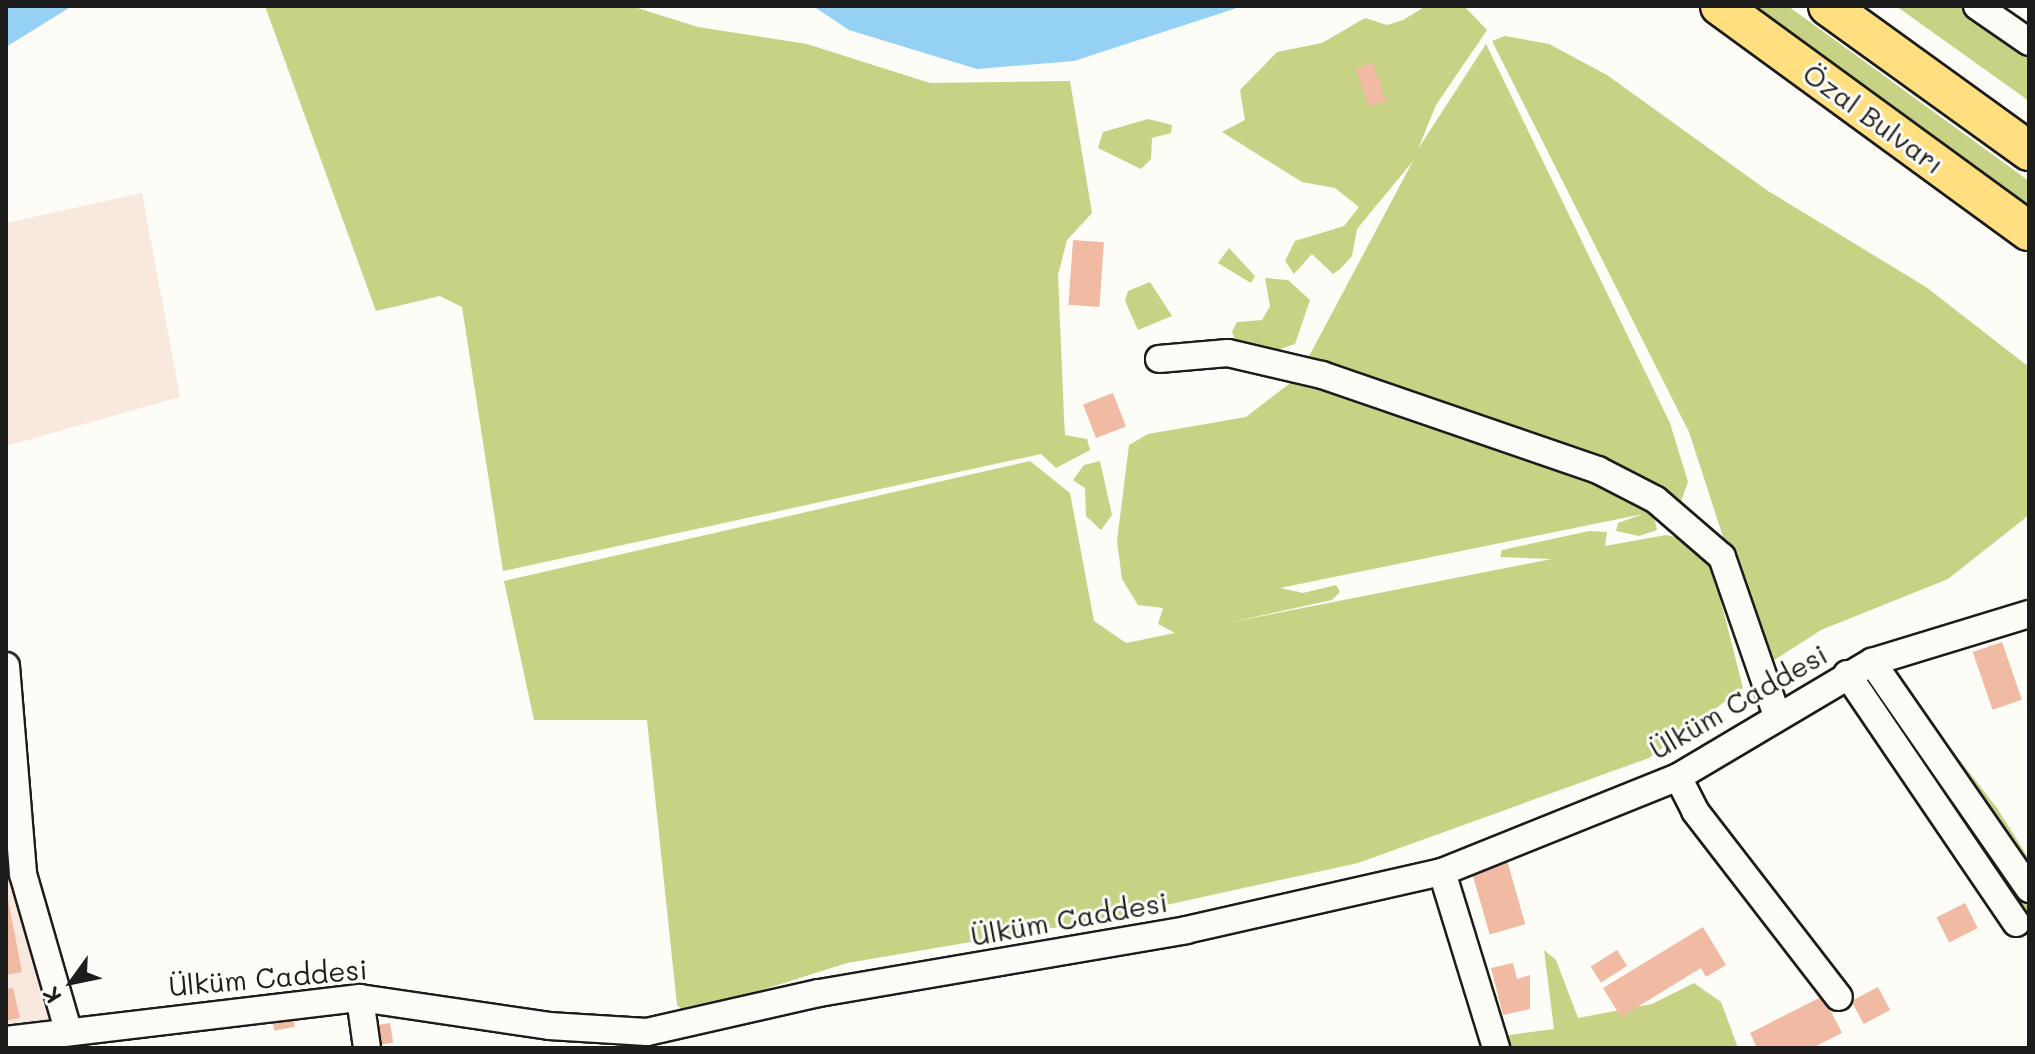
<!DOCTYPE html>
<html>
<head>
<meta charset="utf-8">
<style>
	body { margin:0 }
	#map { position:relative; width:2035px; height:1054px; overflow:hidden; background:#fdfcf7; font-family:Mali,sans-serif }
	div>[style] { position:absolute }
	.built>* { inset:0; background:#f9e8de }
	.green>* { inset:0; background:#c7d285 }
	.water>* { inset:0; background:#94d1f5 }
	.building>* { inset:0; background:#f0baa3; transform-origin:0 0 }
	.roads { filter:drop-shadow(2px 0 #1c1c1c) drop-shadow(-2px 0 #1c1c1c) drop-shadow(0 2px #1c1c1c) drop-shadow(0 -2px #1c1c1c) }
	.minor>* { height:26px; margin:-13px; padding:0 13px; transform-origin:13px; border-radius:13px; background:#fdfcf7 }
	.highway>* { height:38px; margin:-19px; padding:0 19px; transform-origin:19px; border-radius:19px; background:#ffdf80 }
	span { translate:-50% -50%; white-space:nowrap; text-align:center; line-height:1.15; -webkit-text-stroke:6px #fdfcf7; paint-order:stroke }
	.street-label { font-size:28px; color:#1c1c1c }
	.frame { position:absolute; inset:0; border:8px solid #1c1c1c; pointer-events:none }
	.north { position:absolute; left:32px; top:942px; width:80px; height:80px; -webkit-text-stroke:6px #fdfcf7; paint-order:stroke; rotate:237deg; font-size:22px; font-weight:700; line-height:32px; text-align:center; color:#1c1c1c }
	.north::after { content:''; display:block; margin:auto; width:28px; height:36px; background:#1c1c1c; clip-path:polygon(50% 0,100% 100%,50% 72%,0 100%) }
</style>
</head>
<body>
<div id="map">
	<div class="built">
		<i style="clip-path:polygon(142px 193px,180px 397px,6px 446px,6px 223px)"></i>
		<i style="clip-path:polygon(6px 821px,51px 1024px,6px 1030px)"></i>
	</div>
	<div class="green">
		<i style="clip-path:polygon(265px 6px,631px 6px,698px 27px,807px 44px,930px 83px,1070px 81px,1092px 213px,1067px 240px,1058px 275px,1064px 417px,1065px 435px,1087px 439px,1090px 450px,1056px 468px,1041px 454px,503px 571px,462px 307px,440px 296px,376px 311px)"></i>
		<i style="clip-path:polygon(1426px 6px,1464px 6px,1487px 30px,1436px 105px,1418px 149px,1486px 44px,1670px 423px,1688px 482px,1680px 504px,1307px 360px,1413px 161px,1357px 229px,1352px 256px,1340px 269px,1333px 274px,1312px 254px,1294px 274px,1285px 261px,1295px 241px,1344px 226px,1359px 207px,1335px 188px,1302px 182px,1222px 132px,1245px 120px,1240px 90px,1277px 52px,1322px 43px,1365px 18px,1387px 25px,1403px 20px)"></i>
		<i style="clip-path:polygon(1756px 6px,1788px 6px,2029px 181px,2029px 205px)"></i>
		<i style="clip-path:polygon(1896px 6px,1964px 6px,2029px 52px,2029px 101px)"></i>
		<i style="clip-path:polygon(1505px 36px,1549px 44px,1607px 75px,1768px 191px,1926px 287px,2029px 367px,2029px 515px,1948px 579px,1821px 630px,1765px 666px,1689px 432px,1492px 41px)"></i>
		<i style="clip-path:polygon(1148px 119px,1172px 125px,1171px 133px,1152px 138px,1151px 159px,1141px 169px,1098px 148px,1103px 132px)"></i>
		<i style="clip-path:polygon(1229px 248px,1255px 276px,1251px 283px,1218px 263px)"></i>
		<i style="clip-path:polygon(1265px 278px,1288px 280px,1310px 300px,1295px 344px,1272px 352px,1237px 344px,1232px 332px,1237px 322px,1262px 320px,1270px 306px)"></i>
		<i style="clip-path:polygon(1150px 282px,1172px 316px,1138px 330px,1125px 301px,1128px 291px)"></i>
		<i style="clip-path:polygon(1298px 377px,1602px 479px,1652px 508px,1657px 530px,1639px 536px,1616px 531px,1618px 523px,1643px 514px,1280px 588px,1303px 593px,1336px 585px,1340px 592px,1332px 600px,1227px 623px,1552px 559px,1500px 557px,1502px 550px,1589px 531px,1607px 532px,1605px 546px,1666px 535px,1684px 539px,1713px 570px,1743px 688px,1649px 758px,1358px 863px,1089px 922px,847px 963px,687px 1014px,677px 1005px,647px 720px,534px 720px,504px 581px,1030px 461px,1070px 493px,1094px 621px,1126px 643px,1175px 633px,1158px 624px,1163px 608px,1138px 605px,1122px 579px,1117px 541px,1129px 445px,1148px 434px,1246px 417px)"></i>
		<i style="clip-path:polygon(1100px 461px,1112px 515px,1101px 530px,1086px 516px,1085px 488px,1073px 480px,1084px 465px)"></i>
		<i style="clip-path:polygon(1868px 679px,2029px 896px,2029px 922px,1865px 681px)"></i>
		<i style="clip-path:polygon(1908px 694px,1997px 808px,2029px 859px,2029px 877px)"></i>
		<i style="clip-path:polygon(1544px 950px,1556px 960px,1578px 1018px,1652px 1004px,1694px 983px,1721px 1002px,1738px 1048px,1506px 1048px,1502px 1036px,1554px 1029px)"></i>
	</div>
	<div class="water">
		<i style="clip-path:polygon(6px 6px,72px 6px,6px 47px)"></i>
		<i style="clip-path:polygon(813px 6px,1243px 6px,1074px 61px,977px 69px,849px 30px)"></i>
	</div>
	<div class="building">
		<i style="left:1373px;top:63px;width:40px;height:18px;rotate:71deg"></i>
		<i style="left:1073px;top:240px;width:31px;height:65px;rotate:4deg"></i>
		<i style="left:1113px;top:393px;width:36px;height:32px;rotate:69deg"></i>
		<i style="left:2002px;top:642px;width:61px;height:31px;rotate:71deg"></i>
		<i style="left:1506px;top:857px;width:70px;height:37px;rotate:74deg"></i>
		<i style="clip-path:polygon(6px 889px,22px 972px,6px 975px)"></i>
		<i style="left:1965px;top:903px;width:28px;height:32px;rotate:63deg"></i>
		<i style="clip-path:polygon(1703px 927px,1726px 965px,1706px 977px,1701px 968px,1621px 1017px,1603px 988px)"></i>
		<i style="left:1617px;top:950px;width:19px;height:31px;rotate:58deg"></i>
		<i style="clip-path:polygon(1513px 963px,1517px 979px,1530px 975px,1530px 1009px,1503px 1015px,1491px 968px)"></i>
		<i style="left:1878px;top:987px;width:26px;height:30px;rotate:62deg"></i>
		<i style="clip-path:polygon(13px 988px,20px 1018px,6px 1021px,6px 989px)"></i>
		<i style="clip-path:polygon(1823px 996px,1842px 1033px,1812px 1048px,1757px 1048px,1750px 1033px)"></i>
		<i style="left:293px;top:1017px;width:10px;height:21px;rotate:79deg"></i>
		<i style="left:390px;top:1023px;width:20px;height:14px;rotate:81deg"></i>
	</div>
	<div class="roads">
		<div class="minor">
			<i style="left:1977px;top:6px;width:63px;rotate:34.7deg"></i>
			<i style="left:1159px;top:359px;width:69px;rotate:-5deg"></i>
			<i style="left:1228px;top:353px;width:97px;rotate:13.2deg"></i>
			<i style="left:1322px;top:375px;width:292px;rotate:19deg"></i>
			<i style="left:1598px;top:470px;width:65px;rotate:27.3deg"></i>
			<i style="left:1656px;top:500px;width:87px;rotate:40.8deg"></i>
			<i style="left:1722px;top:557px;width:168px;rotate:70.9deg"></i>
			<i style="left:1872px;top:662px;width:276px;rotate:55.3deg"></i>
			<i style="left:6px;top:666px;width:209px;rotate:85.3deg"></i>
			<i style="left:23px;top:874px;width:162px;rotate:73.9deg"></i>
			<i style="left:1847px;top:674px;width:301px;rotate:55.8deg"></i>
			<i style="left:1678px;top:777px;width:38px;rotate:63deg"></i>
			<i style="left:1695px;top:811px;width:235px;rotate:52.3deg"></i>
			<i style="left:1442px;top:872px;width:184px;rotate:72.9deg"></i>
			<i style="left:360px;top:998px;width:50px;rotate:82deg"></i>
			<i style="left:6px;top:1040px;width:356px;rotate:-6.8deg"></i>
			<i style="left:360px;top:998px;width:191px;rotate:8.4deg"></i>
			<i style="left:549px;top:1026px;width:98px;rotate:3.5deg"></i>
			<i style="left:647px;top:1032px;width:176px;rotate:-12.8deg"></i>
			<i style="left:819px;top:993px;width:372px;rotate:-9.7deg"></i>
			<i style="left:1186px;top:930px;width:262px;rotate:-12.8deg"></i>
			<i style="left:1442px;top:872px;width:254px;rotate:-21.9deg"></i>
			<i style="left:1678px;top:777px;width:226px;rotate:-30.7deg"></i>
			<i style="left:1872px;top:662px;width:164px;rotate:-17deg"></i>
		</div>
		<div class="highway">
			<i style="left:1720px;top:6px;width:382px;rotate:36.1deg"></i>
			<i style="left:1828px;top:6px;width:248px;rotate:35.8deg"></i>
		</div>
	</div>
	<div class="street-label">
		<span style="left:1874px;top:118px;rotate:36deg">Özal Bulvarı</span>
		<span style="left:1738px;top:701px;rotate:-30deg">Ülküm Caddesi</span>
		<span style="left:1069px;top:918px;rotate:-10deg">Ülküm Caddesi</span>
		<span style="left:268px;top:977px;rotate:-5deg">Ülküm Caddesi</span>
	</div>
	<div class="frame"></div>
	<div class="north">K</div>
</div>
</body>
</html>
